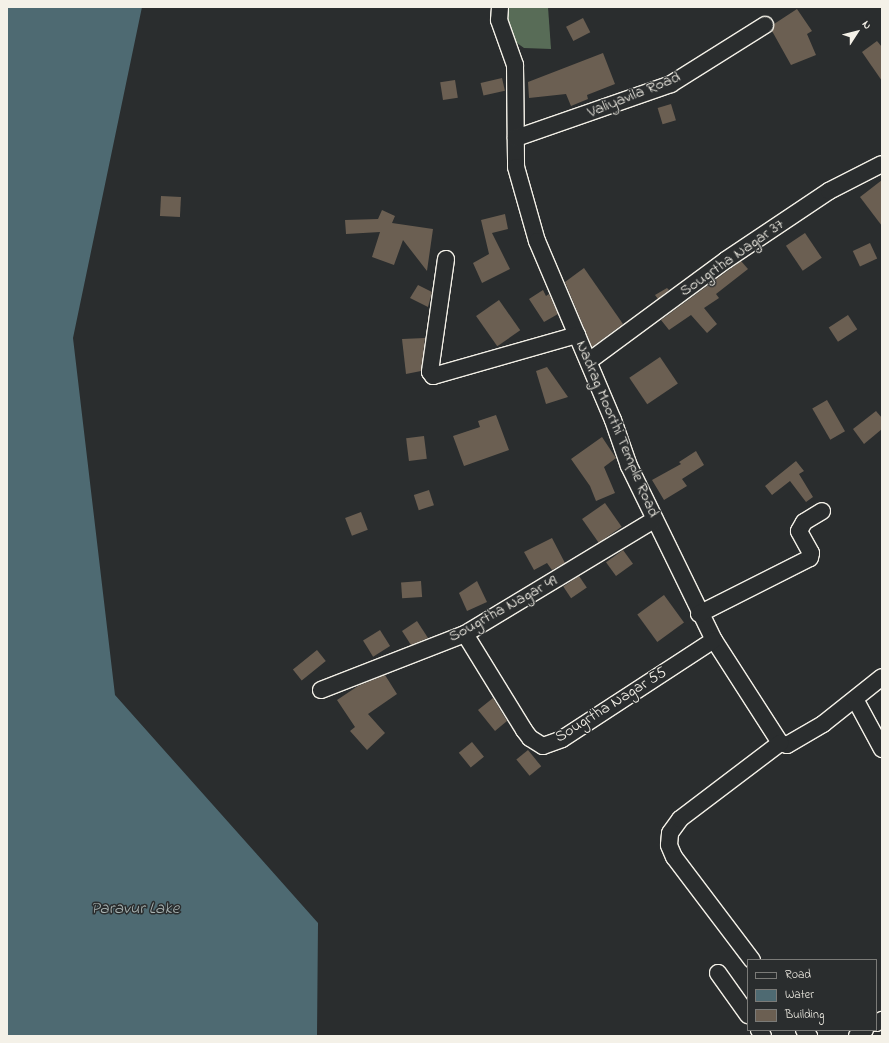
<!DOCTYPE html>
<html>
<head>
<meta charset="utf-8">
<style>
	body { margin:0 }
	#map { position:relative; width:889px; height:1043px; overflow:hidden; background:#2a2d2e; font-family:"Indie Flower",sans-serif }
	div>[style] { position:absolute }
	.green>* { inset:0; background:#586c57 }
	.water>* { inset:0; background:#4e6a72 }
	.building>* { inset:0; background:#6b5f52; transform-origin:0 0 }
	.roads { filter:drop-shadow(1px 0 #f4f1e8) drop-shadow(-1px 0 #f4f1e8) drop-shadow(0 1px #f4f1e8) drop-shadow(0 -1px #f4f1e8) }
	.minor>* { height:16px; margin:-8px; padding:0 8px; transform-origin:8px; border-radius:8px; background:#2a2d2e }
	span { translate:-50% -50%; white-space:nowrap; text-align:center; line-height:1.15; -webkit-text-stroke:3px #2a2d2e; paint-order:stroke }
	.street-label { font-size:16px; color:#f4f1e8 }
	.water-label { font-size:17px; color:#a9b4b3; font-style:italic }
	.frame { position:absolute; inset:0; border:8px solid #f4f1e8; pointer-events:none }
	.legend { position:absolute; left:747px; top:959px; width:130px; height:72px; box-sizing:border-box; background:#2a2d2e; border:1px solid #7b7b78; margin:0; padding:5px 7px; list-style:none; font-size:12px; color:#f4f1e8 }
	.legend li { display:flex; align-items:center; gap:8px; height:20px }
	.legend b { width:20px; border:1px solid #7b7b78 }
	.north { position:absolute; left:837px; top:12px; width:40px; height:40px; -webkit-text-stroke:3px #2a2d2e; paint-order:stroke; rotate:54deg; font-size:11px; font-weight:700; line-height:16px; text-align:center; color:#f4f1e8 }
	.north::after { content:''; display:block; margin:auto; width:14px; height:18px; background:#f4f1e8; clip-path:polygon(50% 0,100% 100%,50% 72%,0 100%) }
</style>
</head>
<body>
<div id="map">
	<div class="green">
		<i style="clip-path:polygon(508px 7px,548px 7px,551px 49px,524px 48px,510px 38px,506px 23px)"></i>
	</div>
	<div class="water">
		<i style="clip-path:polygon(7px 7px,142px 7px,73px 338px,115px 695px,318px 923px,317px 1036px,7px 1036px)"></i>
	</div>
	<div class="building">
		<i style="clip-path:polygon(797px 9px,812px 31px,807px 34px,816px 55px,791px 65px,772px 31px,774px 24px)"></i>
		<i style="left:583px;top:18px;width:16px;height:19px;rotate:63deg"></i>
		<i style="clip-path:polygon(877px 41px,882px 47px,882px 81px,862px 52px)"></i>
		<i style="clip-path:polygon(603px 53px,615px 84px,587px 95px,588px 99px,571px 106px,566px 94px,529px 98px,528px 82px)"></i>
		<i style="left:502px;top:78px;width:13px;height:22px;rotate:77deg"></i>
		<i style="left:455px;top:80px;width:18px;height:15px;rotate:81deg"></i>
		<i style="left:671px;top:104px;width:17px;height:14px;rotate:73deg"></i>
		<i style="clip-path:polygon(882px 180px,882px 226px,860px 197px)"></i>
		<i style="left:161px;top:196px;width:20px;height:20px;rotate:3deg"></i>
		<i style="clip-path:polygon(382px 210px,395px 216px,392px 223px,433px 229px,427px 271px,403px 240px,394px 265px,372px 257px,380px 232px,346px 234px,345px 220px,378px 219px)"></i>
		<i style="clip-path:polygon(505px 214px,508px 229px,492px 233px,510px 269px,482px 283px,473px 263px,489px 254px,481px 220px)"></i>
		<i style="left:805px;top:233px;width:30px;height:23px;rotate:56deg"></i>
		<i style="left:870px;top:243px;width:17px;height:19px;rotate:65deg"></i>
		<i style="clip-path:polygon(741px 261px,748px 269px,716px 294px,719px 298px,704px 308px,717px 324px,707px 333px,691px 315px,669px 330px,661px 320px)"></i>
		<i style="clip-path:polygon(584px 268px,623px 324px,592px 347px,565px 282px)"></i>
		<i style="clip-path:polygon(418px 285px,432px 292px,428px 307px,410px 298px)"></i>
		<i style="clip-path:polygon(667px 288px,669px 290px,658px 299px,655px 295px)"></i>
		<i style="clip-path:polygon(543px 290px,546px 296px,549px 294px,558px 314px,544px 322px,529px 299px)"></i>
		<i style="left:499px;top:300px;width:37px;height:28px;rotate:55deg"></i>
		<i style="left:848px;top:315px;width:17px;height:23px;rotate:57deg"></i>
		<i style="clip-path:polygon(425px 338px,421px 371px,406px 374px,402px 339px)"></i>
		<i style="left:660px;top:357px;width:32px;height:37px;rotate:56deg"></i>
		<i style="clip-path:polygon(547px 367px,568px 397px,546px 404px,536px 371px)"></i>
		<i style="left:827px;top:400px;width:36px;height:17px;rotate:60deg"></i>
		<i style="clip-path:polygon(876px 411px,882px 418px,882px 429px,864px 444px,853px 429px)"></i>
		<i style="clip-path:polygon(496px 415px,509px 450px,464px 466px,453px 436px,480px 427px,478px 421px)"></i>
		<i style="left:424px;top:436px;width:23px;height:18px;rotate:83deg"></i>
		<i style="clip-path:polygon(602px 437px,616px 458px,604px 467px,615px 493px,596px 501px,590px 486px,571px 459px)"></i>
		<i style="clip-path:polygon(696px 451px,704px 465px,682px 479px,687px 486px,664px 500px,652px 480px,681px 464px,679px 462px)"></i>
		<i style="clip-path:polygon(796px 461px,804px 471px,799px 474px,813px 497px,806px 502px,790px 481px,772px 495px,765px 486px)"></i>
		<i style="left:429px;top:490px;width:16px;height:16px;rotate:72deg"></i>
		<i style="left:605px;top:503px;width:29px;height:28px;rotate:55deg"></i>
		<i style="left:361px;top:512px;width:19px;height:17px;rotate:69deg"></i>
		<i style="clip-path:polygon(552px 538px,565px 563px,552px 570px,547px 563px,534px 570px,524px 552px)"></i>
		<i style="left:623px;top:550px;width:17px;height:21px;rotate:54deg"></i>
		<i style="left:579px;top:576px;width:14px;height:19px;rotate:56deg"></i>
		<i style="left:421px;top:581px;width:16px;height:20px;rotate:86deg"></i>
		<i style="clip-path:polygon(477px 581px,487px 602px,467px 611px,459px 593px)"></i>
		<i style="left:664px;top:595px;width:34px;height:33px;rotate:54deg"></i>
		<i style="clip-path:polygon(417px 621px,428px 638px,411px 645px,402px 631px)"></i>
		<i style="left:380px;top:630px;width:19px;height:20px;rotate:58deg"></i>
		<i style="left:317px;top:650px;width:14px;height:31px;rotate:51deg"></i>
		<i style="clip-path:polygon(385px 675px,397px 694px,368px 714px,385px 733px,367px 750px,350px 731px,355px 727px,337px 700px,358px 686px)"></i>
		<i style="clip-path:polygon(493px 698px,507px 721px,495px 731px,478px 710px)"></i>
		<i style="left:472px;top:742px;width:19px;height:17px;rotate:51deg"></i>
		<i style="left:528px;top:750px;width:21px;height:15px;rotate:51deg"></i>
	</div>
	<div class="roads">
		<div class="minor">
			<i style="left:500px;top:7px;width:13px;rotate:94deg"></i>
			<i style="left:499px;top:20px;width:48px;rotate:70.4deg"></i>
			<i style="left:515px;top:65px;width:102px;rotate:89.4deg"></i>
			<i style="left:516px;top:167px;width:77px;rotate:74.2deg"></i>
			<i style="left:537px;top:241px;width:194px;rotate:67deg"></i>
			<i style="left:613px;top:420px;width:49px;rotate:70.8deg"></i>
			<i style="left:629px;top:466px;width:194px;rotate:64deg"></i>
			<i style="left:714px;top:640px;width:122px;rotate:57.3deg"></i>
			<i style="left:780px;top:743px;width:7px;rotate:16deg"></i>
			<i style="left:787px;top:745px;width:42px;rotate:-30.3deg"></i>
			<i style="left:823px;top:724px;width:75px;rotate:-38.5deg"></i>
			<i style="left:516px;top:138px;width:164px;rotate:-19.2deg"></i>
			<i style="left:671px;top:84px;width:111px;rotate:-32.1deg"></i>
			<i style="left:446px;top:259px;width:114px;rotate:98.1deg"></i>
			<i style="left:430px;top:372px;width:5px;rotate:53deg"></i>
			<i style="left:433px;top:376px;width:150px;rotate:-15.9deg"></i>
			<i style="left:589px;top:361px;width:170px;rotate:-36.4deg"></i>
			<i style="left:726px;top:260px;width:124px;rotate:-33.8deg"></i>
			<i style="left:829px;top:191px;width:59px;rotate:-27deg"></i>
			<i style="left:699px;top:614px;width:124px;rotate:-26.8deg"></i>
			<i style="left:810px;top:558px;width:5px;rotate:-79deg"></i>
			<i style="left:811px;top:553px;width:25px;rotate:-119deg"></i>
			<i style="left:799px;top:531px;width:10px;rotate:-61deg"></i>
			<i style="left:804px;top:522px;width:21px;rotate:-31deg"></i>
			<i style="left:465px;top:634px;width:113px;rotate:58.4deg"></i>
			<i style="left:524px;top:730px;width:10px;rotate:53deg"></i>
			<i style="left:530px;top:738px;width:15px;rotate:32deg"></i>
			<i style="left:543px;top:746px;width:20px;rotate:-20deg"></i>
			<i style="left:562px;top:739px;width:181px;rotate:-33.1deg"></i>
			<i style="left:321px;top:690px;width:155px;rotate:-21.3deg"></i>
			<i style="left:465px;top:634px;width:221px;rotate:-31.1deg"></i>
			<i style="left:855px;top:699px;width:57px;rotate:61.6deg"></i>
			<i style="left:752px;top:960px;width:129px;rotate:-127.1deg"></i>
			<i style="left:674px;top:857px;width:13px;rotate:-113deg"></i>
			<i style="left:669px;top:845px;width:12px;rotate:-85deg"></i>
			<i style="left:670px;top:833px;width:17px;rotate:-54deg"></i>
			<i style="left:680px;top:819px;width:126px;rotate:-37.2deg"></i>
			<i style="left:718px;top:973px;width:52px;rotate:54.5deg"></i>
			<i style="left:876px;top:1023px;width:7px;rotate:-27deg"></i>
			<i style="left:759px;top:1030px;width:7px;rotate:56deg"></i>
			<i style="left:804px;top:1030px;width:8px;rotate:50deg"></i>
			<i style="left:857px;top:1036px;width:10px;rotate:-37deg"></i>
		</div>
	</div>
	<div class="street-label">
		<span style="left:634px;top:95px;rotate:-22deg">Valiyavila Road</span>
		<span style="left:732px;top:258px;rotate:-35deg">Sougrtha Nagar 37</span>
		<span style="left:617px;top:429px;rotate:67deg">Nadrag Moorthi Temple Road</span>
		<span style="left:503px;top:609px;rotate:-29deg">Sougrtha Nagar 49</span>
		<span style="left:611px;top:705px;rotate:-32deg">Sougrtha Nagar 55</span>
	</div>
	<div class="water-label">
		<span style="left:135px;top:909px">Paravur Lake</span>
	</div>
	<div class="frame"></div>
	<ul class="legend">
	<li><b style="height:5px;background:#2a2d2e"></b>Road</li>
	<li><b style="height:11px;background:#4e6a72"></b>Water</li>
	<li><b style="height:11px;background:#6b5f52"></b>Building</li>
	</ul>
	<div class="north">N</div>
</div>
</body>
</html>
